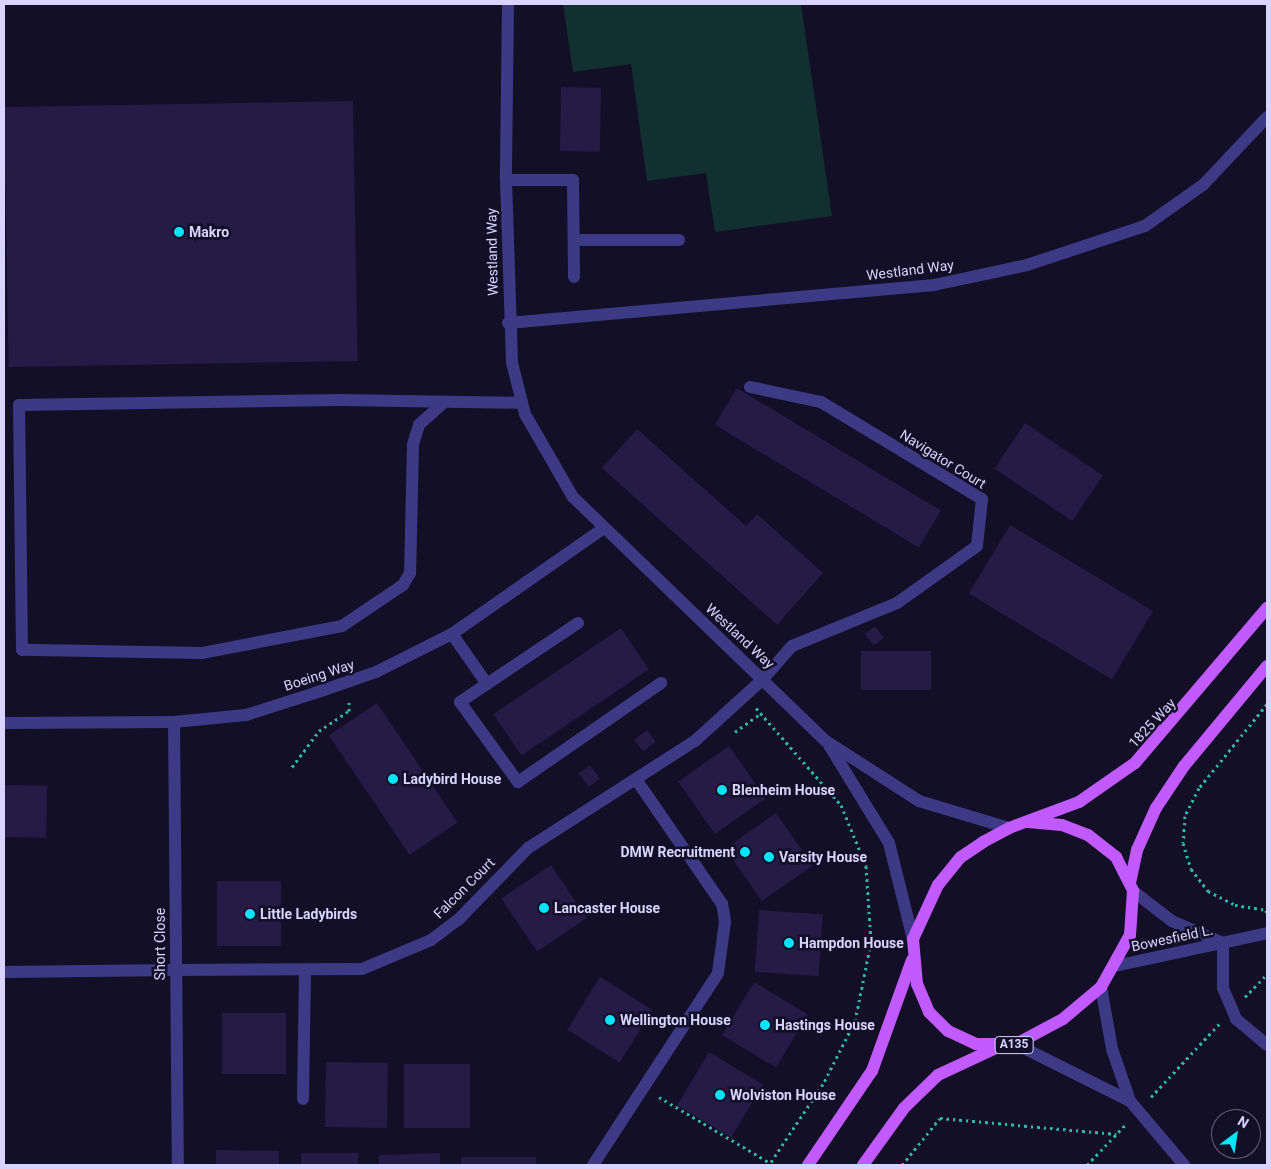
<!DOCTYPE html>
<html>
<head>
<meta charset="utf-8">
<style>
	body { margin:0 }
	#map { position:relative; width:1271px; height:1169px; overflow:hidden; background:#130f26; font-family:Roboto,sans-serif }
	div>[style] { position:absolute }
	.green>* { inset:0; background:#12302f }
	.building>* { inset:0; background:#241b47; transform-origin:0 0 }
	.path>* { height:3px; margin-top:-1.5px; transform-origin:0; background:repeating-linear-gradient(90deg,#2fb8b0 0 2.5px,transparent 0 6.5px) }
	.service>* { height:12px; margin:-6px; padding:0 6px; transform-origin:6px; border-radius:6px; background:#3d3a85 }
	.minor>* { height:12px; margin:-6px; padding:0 6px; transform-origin:6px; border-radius:6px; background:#3d3a85 }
	.tertiary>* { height:12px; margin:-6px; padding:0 6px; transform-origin:6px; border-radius:6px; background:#3d3a85 }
	.primary>* { height:12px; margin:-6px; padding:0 6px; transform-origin:6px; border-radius:6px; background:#c25bff }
	.dots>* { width:14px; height:14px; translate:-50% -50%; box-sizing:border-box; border:2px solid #130f26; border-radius:50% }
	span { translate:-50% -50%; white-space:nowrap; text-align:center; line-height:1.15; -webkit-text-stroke:5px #130f26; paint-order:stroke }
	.shield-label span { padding:1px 4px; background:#130f26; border:1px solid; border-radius:4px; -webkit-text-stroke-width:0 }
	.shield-label { font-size:12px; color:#d9d4ff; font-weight:700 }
	.poi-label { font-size:14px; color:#d9d4ff; font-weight:700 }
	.left { translate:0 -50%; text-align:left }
	.right { translate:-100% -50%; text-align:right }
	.street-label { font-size:14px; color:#d9d4ff }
	.frame { position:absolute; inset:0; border:5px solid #d9d4ff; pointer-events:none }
	.north { position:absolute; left:1211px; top:1109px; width:50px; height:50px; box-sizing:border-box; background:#130f26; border:1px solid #625e7d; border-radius:50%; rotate:31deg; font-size:14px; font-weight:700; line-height:20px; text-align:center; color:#d9d4ff }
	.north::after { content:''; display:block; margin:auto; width:18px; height:22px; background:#00e5ff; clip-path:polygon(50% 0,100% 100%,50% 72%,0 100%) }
</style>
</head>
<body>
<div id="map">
	<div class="green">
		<i style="clip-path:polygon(563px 4px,801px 4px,832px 216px,715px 232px,706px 173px,647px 181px,631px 64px,573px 72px)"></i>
	</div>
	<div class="building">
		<i style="left:561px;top:87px;width:40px;height:64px;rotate:1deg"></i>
		<i style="left:353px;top:101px;width:260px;height:349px;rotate:89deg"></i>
		<i style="left:737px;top:388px;width:238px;height:43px;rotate:31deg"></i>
		<i style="left:1025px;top:423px;width:94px;height:55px;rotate:34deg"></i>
		<i style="clip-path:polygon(637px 429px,746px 526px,757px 514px,823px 573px,777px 625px,602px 468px)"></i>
		<i style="left:1010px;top:525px;width:167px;height:80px;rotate:31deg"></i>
		<i style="left:875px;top:626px;width:15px;height:13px;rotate:53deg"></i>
		<i style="left:621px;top:628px;width:50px;height:154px;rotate:56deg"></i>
		<i style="left:861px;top:651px;width:70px;height:39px"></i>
		<i style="left:377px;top:703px;width:144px;height:58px;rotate:56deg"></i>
		<i style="left:647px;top:730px;width:15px;height:16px;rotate:53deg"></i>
		<i style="left:729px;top:746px;width:64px;height:62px;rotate:55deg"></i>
		<i style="left:590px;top:765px;width:17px;height:14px;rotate:54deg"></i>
		<i style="left:4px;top:785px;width:43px;height:52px;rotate:1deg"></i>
		<i style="left:776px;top:813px;width:64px;height:62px;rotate:55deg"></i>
		<i style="left:551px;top:865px;width:64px;height:60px;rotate:56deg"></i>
		<i style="left:217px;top:881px;width:64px;height:65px"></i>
		<i style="left:759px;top:910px;width:64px;height:62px;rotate:4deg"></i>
		<i style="left:600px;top:977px;width:62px;height:62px;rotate:32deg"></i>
		<i style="left:754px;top:982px;width:63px;height:62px;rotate:31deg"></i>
		<i style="left:222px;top:1013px;width:64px;height:61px"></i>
		<i style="left:709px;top:1052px;width:63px;height:62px;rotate:31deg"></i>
		<i style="left:326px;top:1062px;width:62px;height:65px;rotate:1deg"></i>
		<i style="left:404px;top:1064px;width:66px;height:64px"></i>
		<i style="left:216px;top:1150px;width:63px;height:15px;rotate:1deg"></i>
		<i style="left:301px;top:1153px;width:57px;height:12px"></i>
		<i style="clip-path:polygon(440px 1153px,440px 1165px,379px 1165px,379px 1155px)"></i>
		<i style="left:536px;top:1157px;width:8px;height:75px;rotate:90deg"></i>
	</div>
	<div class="path">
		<i style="left:1267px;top:704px;width:108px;rotate:129deg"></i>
		<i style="left:1199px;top:788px;width:31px;rotate:117deg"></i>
		<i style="left:1185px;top:816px;width:27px;rotate:94deg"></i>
		<i style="left:1183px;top:843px;width:27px;rotate:73deg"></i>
		<i style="left:1191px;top:869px;width:28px;rotate:52deg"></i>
		<i style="left:1208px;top:891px;width:30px;rotate:27deg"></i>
		<i style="left:1235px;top:905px;width:31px;rotate:9deg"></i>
		<i style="left:1266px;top:910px;width:5px;rotate:79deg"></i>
		<i style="left:756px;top:708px;width:129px;rotate:48.8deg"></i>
		<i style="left:841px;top:805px;width:66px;rotate:67.7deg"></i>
		<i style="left:866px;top:866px;width:76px;rotate:86.2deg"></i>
		<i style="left:871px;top:942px;width:81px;rotate:101.4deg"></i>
		<i style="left:855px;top:1021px;width:71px;rotate:116.9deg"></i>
		<i style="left:823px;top:1084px;width:97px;rotate:123.7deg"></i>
		<i style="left:735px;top:732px;width:32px;rotate:-36deg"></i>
		<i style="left:292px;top:767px;width:45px;rotate:-53.1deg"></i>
		<i style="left:319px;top:731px;width:36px;rotate:-34deg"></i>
		<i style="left:349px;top:711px;width:12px;rotate:-90deg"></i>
		<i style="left:1245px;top:997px;width:32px;rotate:-46deg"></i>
		<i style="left:659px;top:1097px;width:129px;rotate:30.7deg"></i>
		<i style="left:1151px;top:1097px;width:101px;rotate:-47deg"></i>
		<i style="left:902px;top:1165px;width:60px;rotate:-51deg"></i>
		<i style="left:940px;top:1118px;width:177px;rotate:5.2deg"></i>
		<i style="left:1087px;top:1165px;width:57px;rotate:-46.4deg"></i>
	</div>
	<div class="service">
		<i style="left:508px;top:4px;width:176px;rotate:90.7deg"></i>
		<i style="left:506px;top:180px;width:67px"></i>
		<i style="left:573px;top:180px;width:97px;rotate:89.4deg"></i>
		<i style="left:574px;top:240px;width:105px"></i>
		<i style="left:750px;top:387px;width:73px;rotate:11.9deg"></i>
		<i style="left:821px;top:402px;width:188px;rotate:31.1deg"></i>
		<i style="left:982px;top:499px;width:47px;rotate:96.1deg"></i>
		<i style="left:977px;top:546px;width:98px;rotate:144.5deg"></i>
		<i style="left:897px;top:603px;width:113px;rotate:157.7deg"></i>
		<i style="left:792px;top:646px;width:44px;rotate:131.3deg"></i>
		<i style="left:442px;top:404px;width:31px;rotate:138deg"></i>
		<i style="left:419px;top:425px;width:21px;rotate:107deg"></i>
		<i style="left:413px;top:445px;width:128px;rotate:91.3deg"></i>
		<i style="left:410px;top:573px;width:14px;rotate:120deg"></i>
		<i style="left:403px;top:585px;width:73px;rotate:146.1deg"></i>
		<i style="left:342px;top:626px;width:143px;rotate:169.1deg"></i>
		<i style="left:202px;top:653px;width:180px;rotate:-179deg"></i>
		<i style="left:22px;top:650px;width:245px;rotate:-90.7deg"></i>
		<i style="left:19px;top:405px;width:322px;rotate:-0.9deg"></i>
		<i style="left:341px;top:400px;width:181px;rotate:0.9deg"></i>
		<i style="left:578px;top:623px;width:142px;rotate:146.2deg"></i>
		<i style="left:460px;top:702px;width:99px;rotate:54.1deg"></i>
		<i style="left:518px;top:782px;width:174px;rotate:-34.7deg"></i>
		<i style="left:452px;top:634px;width:61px;rotate:55deg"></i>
		<i style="left:1223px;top:943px;width:45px;rotate:90deg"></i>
		<i style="left:1223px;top:988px;width:34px;rotate:67deg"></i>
		<i style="left:1236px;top:1019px;width:40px;rotate:40deg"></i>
		<i style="left:4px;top:972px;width:172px;rotate:-0.7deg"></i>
		<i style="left:303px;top:1099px;width:127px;rotate:-89.1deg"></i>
	</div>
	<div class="minor">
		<i style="left:506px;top:180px;width:183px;rotate:88.1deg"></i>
		<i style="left:512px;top:363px;width:53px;rotate:75.7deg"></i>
		<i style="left:525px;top:414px;width:96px;rotate:60deg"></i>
		<i style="left:573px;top:497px;width:351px;rotate:44deg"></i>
		<i style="left:826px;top:741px;width:111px;rotate:32.8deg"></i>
		<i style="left:919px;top:801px;width:94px;rotate:16.7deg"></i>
		<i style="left:508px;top:323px;width:428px;rotate:-5.1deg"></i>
		<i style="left:934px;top:285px;width:95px;rotate:-12.1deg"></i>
		<i style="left:1027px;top:265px;width:124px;rotate:-18.3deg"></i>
		<i style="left:1145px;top:226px;width:71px;rotate:-35.3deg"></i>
		<i style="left:1203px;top:185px;width:93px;rotate:-46.7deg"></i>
		<i style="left:174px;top:722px;width:443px;rotate:89.5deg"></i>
		<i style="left:4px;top:723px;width:170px;rotate:-0.3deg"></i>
		<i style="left:174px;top:722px;width:72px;rotate:-5.6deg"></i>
		<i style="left:246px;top:715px;width:72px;rotate:-17.7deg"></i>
		<i style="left:315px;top:693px;width:65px;rotate:-19deg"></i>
		<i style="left:376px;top:672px;width:85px;rotate:-26.6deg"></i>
		<i style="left:452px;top:634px;width:185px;rotate:-34.9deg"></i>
		<i style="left:829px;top:745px;width:115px;rotate:58.5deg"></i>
		<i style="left:889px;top:843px;width:99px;rotate:76deg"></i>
		<i style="left:176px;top:970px;width:186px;rotate:-0.3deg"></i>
		<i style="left:362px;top:969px;width:75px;rotate:-22.8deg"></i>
		<i style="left:431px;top:940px;width:34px;rotate:-37deg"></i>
		<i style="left:458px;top:920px;width:100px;rotate:-45.8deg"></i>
		<i style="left:528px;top:848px;width:200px;rotate:-32.7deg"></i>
		<i style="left:696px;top:740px;width:91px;rotate:-42.3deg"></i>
		<i style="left:1101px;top:987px;width:63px;rotate:79.9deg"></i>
		<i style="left:1112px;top:1049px;width:55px;rotate:70.9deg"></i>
		<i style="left:1130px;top:1101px;width:84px;rotate:49.8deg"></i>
		<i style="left:1016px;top:1044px;width:127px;rotate:26.6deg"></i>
		<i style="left:593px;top:1165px;width:229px;rotate:-56.9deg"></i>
		<i style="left:718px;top:973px;width:51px;rotate:-82.2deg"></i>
		<i style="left:725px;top:922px;width:18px;rotate:-99deg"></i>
		<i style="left:722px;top:904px;width:150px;rotate:-124.6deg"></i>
	</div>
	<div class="tertiary">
		<i style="left:1133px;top:891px;width:49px;rotate:37.6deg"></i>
		<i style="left:1172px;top:921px;width:56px;rotate:23.3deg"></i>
		<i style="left:1115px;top:966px;width:156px;rotate:-12.2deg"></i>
	</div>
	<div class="primary">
		<i style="left:1028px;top:822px;width:34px;rotate:5deg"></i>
		<i style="left:1062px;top:825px;width:28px;rotate:21deg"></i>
		<i style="left:1088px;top:835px;width:36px;rotate:38deg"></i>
		<i style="left:1116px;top:857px;width:38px;rotate:63deg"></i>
		<i style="left:1133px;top:891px;width:44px;rotate:93.9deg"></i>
		<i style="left:1130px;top:935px;width:60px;rotate:119.1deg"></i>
		<i style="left:1101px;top:987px;width:50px;rotate:139.9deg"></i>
		<i style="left:1063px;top:1019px;width:53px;rotate:152deg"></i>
		<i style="left:1016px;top:1044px;width:40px;rotate:180deg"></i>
		<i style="left:976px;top:1044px;width:31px;rotate:-155deg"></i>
		<i style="left:948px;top:1031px;width:27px;rotate:-135deg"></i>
		<i style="left:929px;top:1012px;width:30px;rotate:-113deg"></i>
		<i style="left:917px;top:984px;width:45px;rotate:-95.1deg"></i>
		<i style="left:913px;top:939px;width:60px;rotate:-65.2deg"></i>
		<i style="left:938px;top:885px;width:36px;rotate:-51deg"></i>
		<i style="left:961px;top:857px;width:27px;rotate:-34deg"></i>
		<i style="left:983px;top:842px;width:30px;rotate:-28deg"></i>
		<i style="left:1009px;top:828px;width:75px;rotate:-20.4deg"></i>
		<i style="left:1079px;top:802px;width:68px;rotate:-34.9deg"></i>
		<i style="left:1135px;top:763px;width:204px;rotate:-49.6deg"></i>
		<i style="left:1130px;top:883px;width:34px;rotate:-78deg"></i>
		<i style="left:1137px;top:850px;width:46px;rotate:-65.7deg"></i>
		<i style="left:1156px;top:808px;width:50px;rotate:-56.3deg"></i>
		<i style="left:1184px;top:766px;width:130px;rotate:-50.3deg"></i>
		<i style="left:808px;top:1165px;width:114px;rotate:-55.8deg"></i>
		<i style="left:872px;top:1071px;width:118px;rotate:-70.2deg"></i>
		<i style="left:863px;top:1165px;width:70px;rotate:-54.3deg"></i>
		<i style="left:904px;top:1108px;width:47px;rotate:-44.1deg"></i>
		<i style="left:938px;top:1075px;width:66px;rotate:-25deg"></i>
	</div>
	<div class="dots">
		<i style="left:179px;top:232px;background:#00e5ff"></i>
		<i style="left:393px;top:779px;background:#00e5ff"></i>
		<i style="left:722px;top:790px;background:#00e5ff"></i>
		<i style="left:745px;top:852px;background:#00e5ff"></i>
		<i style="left:769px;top:857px;background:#00e5ff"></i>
		<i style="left:544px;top:908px;background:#00e5ff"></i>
		<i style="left:250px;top:914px;background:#00e5ff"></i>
		<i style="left:789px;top:943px;background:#00e5ff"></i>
		<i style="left:610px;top:1020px;background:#00e5ff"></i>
		<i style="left:765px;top:1025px;background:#00e5ff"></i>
		<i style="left:720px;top:1095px;background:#00e5ff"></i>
	</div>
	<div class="shield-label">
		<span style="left:1014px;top:1045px">A135</span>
	</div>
	<div class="poi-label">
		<span class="left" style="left:189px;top:232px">Makro</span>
		<span class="left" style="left:403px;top:779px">Ladybird House</span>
		<span class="left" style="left:732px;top:790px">Blenheim House</span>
		<span class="right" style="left:735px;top:852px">DMW Recruitment</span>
		<span class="left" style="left:779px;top:857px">Varsity House</span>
		<span class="left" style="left:554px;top:908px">Lancaster House</span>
		<span class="left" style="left:260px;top:914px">Little Ladybirds</span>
		<span class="left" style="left:799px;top:943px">Hampdon House</span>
		<span class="left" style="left:620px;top:1020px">Wellington House</span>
		<span class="left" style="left:775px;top:1025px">Hastings House</span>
		<span class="left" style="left:730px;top:1095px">Wolviston House</span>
	</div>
	<div class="street-label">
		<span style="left:492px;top:252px;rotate:-91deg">Westland Way</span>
		<span style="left:910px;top:270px;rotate:-7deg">Westland Way</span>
		<span style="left:943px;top:459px;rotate:32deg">Navigator Court</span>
		<span style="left:740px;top:636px;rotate:43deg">Westland Way</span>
		<span style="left:319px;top:675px;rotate:-18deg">Boeing Way</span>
		<span style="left:1152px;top:723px;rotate:-47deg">1825 Way</span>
		<span style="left:464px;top:888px;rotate:-45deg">Falcon Court</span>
		<span style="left:1172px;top:938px;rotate:-12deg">Bowesfield L.</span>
		<span style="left:160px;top:944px;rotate:-90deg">Short Close</span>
	</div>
	<div class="frame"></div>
	<div class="north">N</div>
</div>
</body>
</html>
